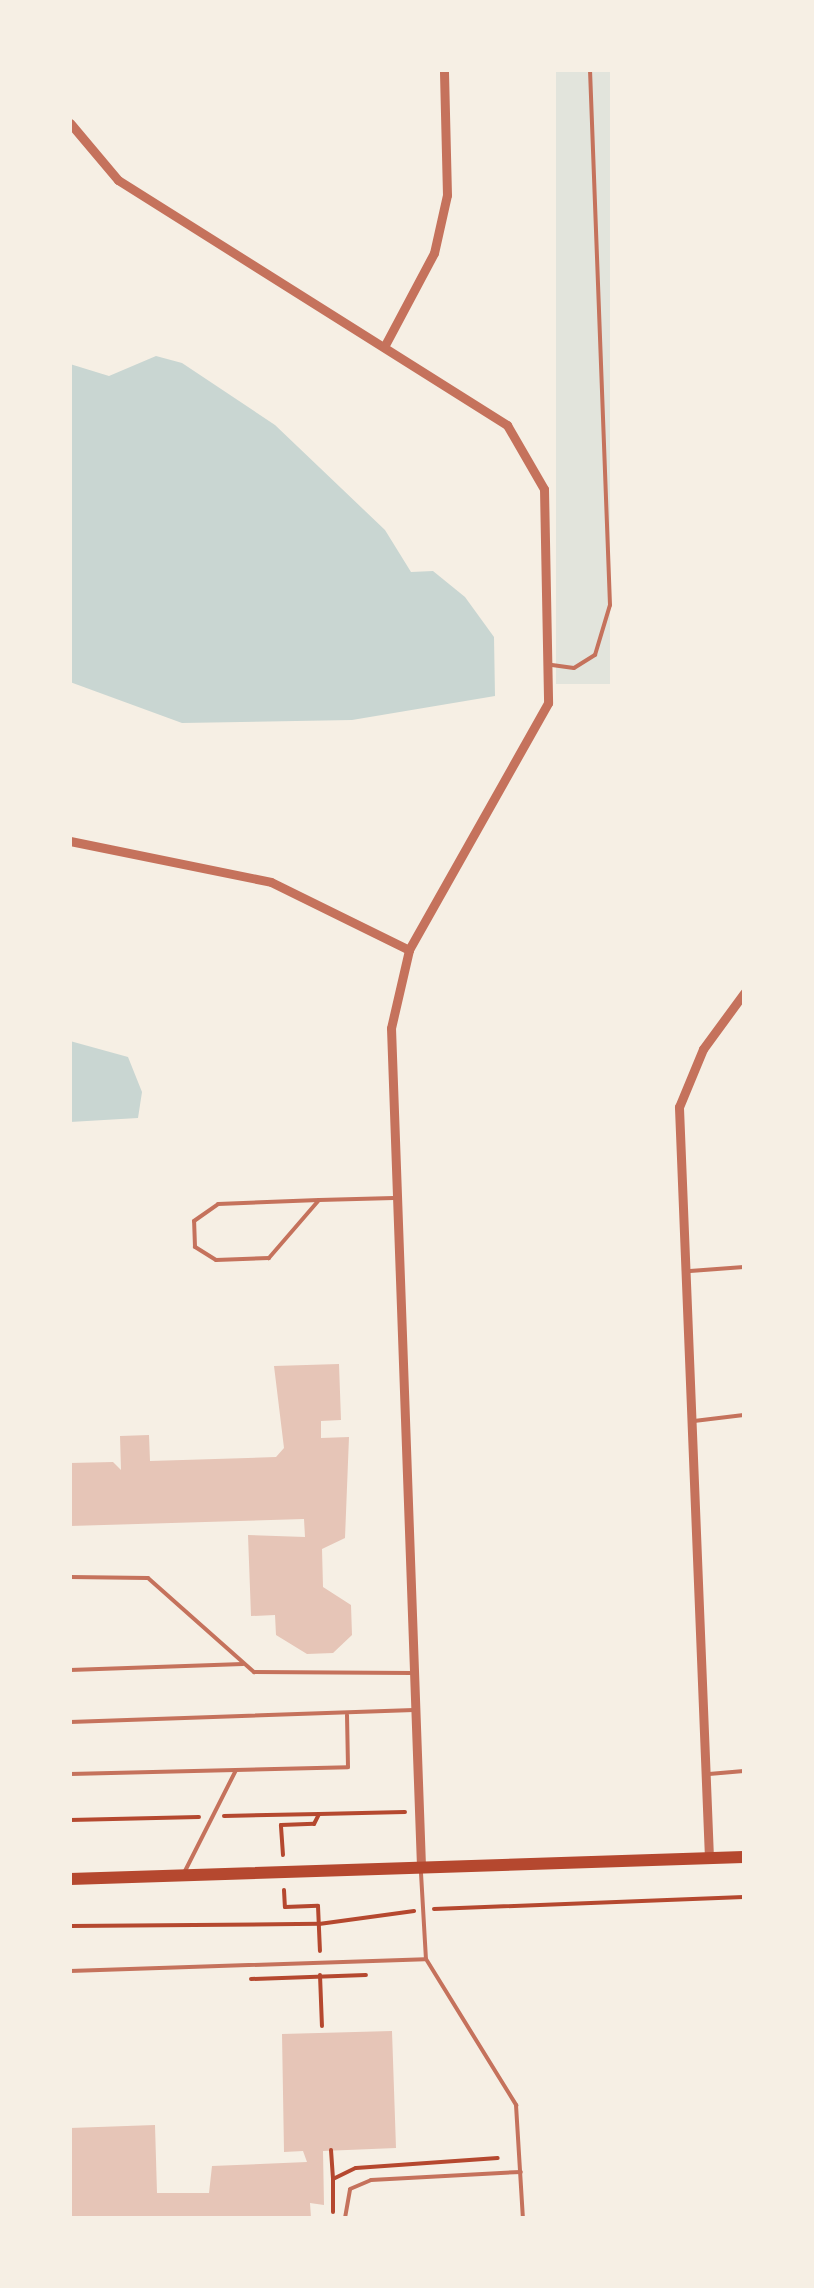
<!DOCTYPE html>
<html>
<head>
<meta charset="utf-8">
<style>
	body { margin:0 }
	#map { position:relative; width:814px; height:2288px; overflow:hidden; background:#f6efe4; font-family:Overpass,sans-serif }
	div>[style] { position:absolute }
	.green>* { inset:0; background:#e2e4dc; transform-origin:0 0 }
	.water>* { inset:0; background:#c9d6d2 }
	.building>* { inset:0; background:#e6c5b7 }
	.path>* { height:4px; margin:-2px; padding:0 2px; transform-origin:2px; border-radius:2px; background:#b5482f }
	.service>* { height:4px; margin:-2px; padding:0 2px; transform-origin:2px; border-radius:2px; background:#c5725c }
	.minor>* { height:9px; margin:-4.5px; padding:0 4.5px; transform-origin:4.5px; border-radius:4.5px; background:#c5725c }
	.secondary>* { height:12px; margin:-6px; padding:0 6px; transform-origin:6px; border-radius:6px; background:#b5482f }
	span { translate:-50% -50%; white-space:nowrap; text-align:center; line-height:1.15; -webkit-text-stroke:8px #f6efe4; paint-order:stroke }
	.frame { position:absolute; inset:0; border:72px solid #f6efe4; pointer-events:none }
</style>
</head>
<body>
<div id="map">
	<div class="green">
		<i style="left:556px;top:70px;width:54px;height:614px"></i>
	</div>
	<div class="water">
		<i style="clip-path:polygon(156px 356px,182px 363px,275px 425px,385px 530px,411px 572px,433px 571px,465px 597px,494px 637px,495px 696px,352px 720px,182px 723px,70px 682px,70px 364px,109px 376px)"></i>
		<i style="clip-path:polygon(70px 1041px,128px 1057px,142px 1092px,138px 1118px,70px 1122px)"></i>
	</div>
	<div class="building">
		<i style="clip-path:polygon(339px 1364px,341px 1420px,321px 1421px,321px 1438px,349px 1437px,345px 1538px,322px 1549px,323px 1587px,351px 1605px,352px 1635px,333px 1653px,307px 1654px,276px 1635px,275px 1615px,251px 1616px,248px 1535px,305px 1537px,304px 1519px,70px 1526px,70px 1463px,113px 1462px,121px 1470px,120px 1436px,149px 1435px,150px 1461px,276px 1457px,284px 1448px,274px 1366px)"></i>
		<i style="clip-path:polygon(392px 2031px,396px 2148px,323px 2151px,324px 2205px,310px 2203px,311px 2218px,70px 2218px,70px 2128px,155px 2125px,157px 2193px,209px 2193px,212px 2166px,307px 2162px,303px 2151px,284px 2152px,282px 2034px)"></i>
	</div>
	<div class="path">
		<i style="left:224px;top:1816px;width:95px;rotate:-1.2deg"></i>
		<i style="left:70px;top:1820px;width:129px;rotate:-1.3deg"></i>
		<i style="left:283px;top:1855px;width:30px;rotate:-94deg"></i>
		<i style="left:281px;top:1825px;width:33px;rotate:-2deg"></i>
		<i style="left:314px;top:1824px;width:11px;rotate:-63deg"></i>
		<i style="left:319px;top:1814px;width:86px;rotate:-1.3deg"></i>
		<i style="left:284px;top:1890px;width:17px;rotate:87deg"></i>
		<i style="left:285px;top:1907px;width:33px;rotate:-2deg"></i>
		<i style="left:318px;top:1906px;width:45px;rotate:87.5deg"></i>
		<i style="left:434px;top:1909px;width:310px;rotate:-2.2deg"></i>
		<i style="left:70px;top:1926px;width:249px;rotate:-0.5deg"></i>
		<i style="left:319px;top:1924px;width:96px;rotate:-7.8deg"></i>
		<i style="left:320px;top:1975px;width:51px;rotate:87.8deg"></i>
		<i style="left:251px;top:1979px;width:115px;rotate:-2deg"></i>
		<i style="left:331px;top:2150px;width:29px;rotate:86deg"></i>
		<i style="left:333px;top:2212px;width:33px;rotate:-90deg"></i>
		<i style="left:333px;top:2179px;width:25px;rotate:-26deg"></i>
		<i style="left:356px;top:2168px;width:142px;rotate:-4deg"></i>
	</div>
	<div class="service">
		<i style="left:552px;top:665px;width:22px;rotate:8deg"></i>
		<i style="left:574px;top:668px;width:25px;rotate:-32deg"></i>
		<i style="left:595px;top:655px;width:52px;rotate:-73.3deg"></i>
		<i style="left:610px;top:605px;width:535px;rotate:-92.14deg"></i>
		<i style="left:319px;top:1200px;width:77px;rotate:130.8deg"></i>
		<i style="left:269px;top:1258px;width:53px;rotate:177.8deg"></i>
		<i style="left:216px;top:1260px;width:25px;rotate:-148deg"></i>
		<i style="left:195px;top:1247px;width:26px;rotate:-92deg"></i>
		<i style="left:194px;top:1221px;width:29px;rotate:-35deg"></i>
		<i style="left:218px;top:1204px;width:101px;rotate:-2.3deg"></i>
		<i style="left:319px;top:1200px;width:75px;rotate:-1.5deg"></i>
		<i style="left:690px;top:1271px;width:54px;rotate:-4.2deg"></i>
		<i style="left:694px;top:1421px;width:50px;rotate:-6.8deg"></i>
		<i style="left:70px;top:1577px;width:78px;rotate:0.7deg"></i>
		<i style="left:148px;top:1578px;width:142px;rotate:41.6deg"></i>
		<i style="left:254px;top:1672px;width:158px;rotate:0.4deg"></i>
		<i style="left:70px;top:1670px;width:173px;rotate:-2deg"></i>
		<i style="left:70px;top:1722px;width:344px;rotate:-2deg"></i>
		<i style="left:70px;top:1774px;width:278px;rotate:-1.4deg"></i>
		<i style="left:348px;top:1767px;width:52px;rotate:-91.1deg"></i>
		<i style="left:709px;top:1774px;width:35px;rotate:-5deg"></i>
		<i style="left:184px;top:1873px;width:115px;rotate:-63.2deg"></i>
		<i style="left:421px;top:1873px;width:86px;rotate:86.7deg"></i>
		<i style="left:426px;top:1959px;width:172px;rotate:58.3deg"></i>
		<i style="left:516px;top:2105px;width:113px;rotate:86.5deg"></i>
		<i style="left:70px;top:1971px;width:355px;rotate:-1.9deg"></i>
		<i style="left:345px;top:2218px;width:29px;rotate:-80deg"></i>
		<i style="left:350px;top:2189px;width:23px;rotate:-23deg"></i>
		<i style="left:371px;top:2180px;width:150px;rotate:-3.1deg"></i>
	</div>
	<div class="minor">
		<i style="left:70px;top:123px;width:75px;rotate:49.9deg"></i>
		<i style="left:118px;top:180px;width:460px;rotate:32.2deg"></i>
		<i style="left:507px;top:425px;width:74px;rotate:60deg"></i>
		<i style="left:544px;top:489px;width:214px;rotate:88.9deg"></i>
		<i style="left:548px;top:703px;width:283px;rotate:119.4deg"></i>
		<i style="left:409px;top:950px;width:80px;rotate:103deg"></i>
		<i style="left:391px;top:1028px;width:841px;rotate:87.95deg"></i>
		<i style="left:384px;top:347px;width:106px;rotate:-62deg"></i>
		<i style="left:434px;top:253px;width:59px;rotate:-77.4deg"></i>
		<i style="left:447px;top:195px;width:125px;rotate:-91.4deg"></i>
		<i style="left:70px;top:841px;width:205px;rotate:11.5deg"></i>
		<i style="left:271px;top:882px;width:154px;rotate:26.2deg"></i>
		<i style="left:709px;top:1858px;width:752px;rotate:-92.29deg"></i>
		<i style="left:679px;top:1107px;width:63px;rotate:-67.5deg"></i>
		<i style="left:703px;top:1049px;width:69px;rotate:-53.8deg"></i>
	</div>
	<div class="secondary">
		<i style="left:70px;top:1879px;width:674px;rotate:-1.87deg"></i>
	</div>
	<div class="frame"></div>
</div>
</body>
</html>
